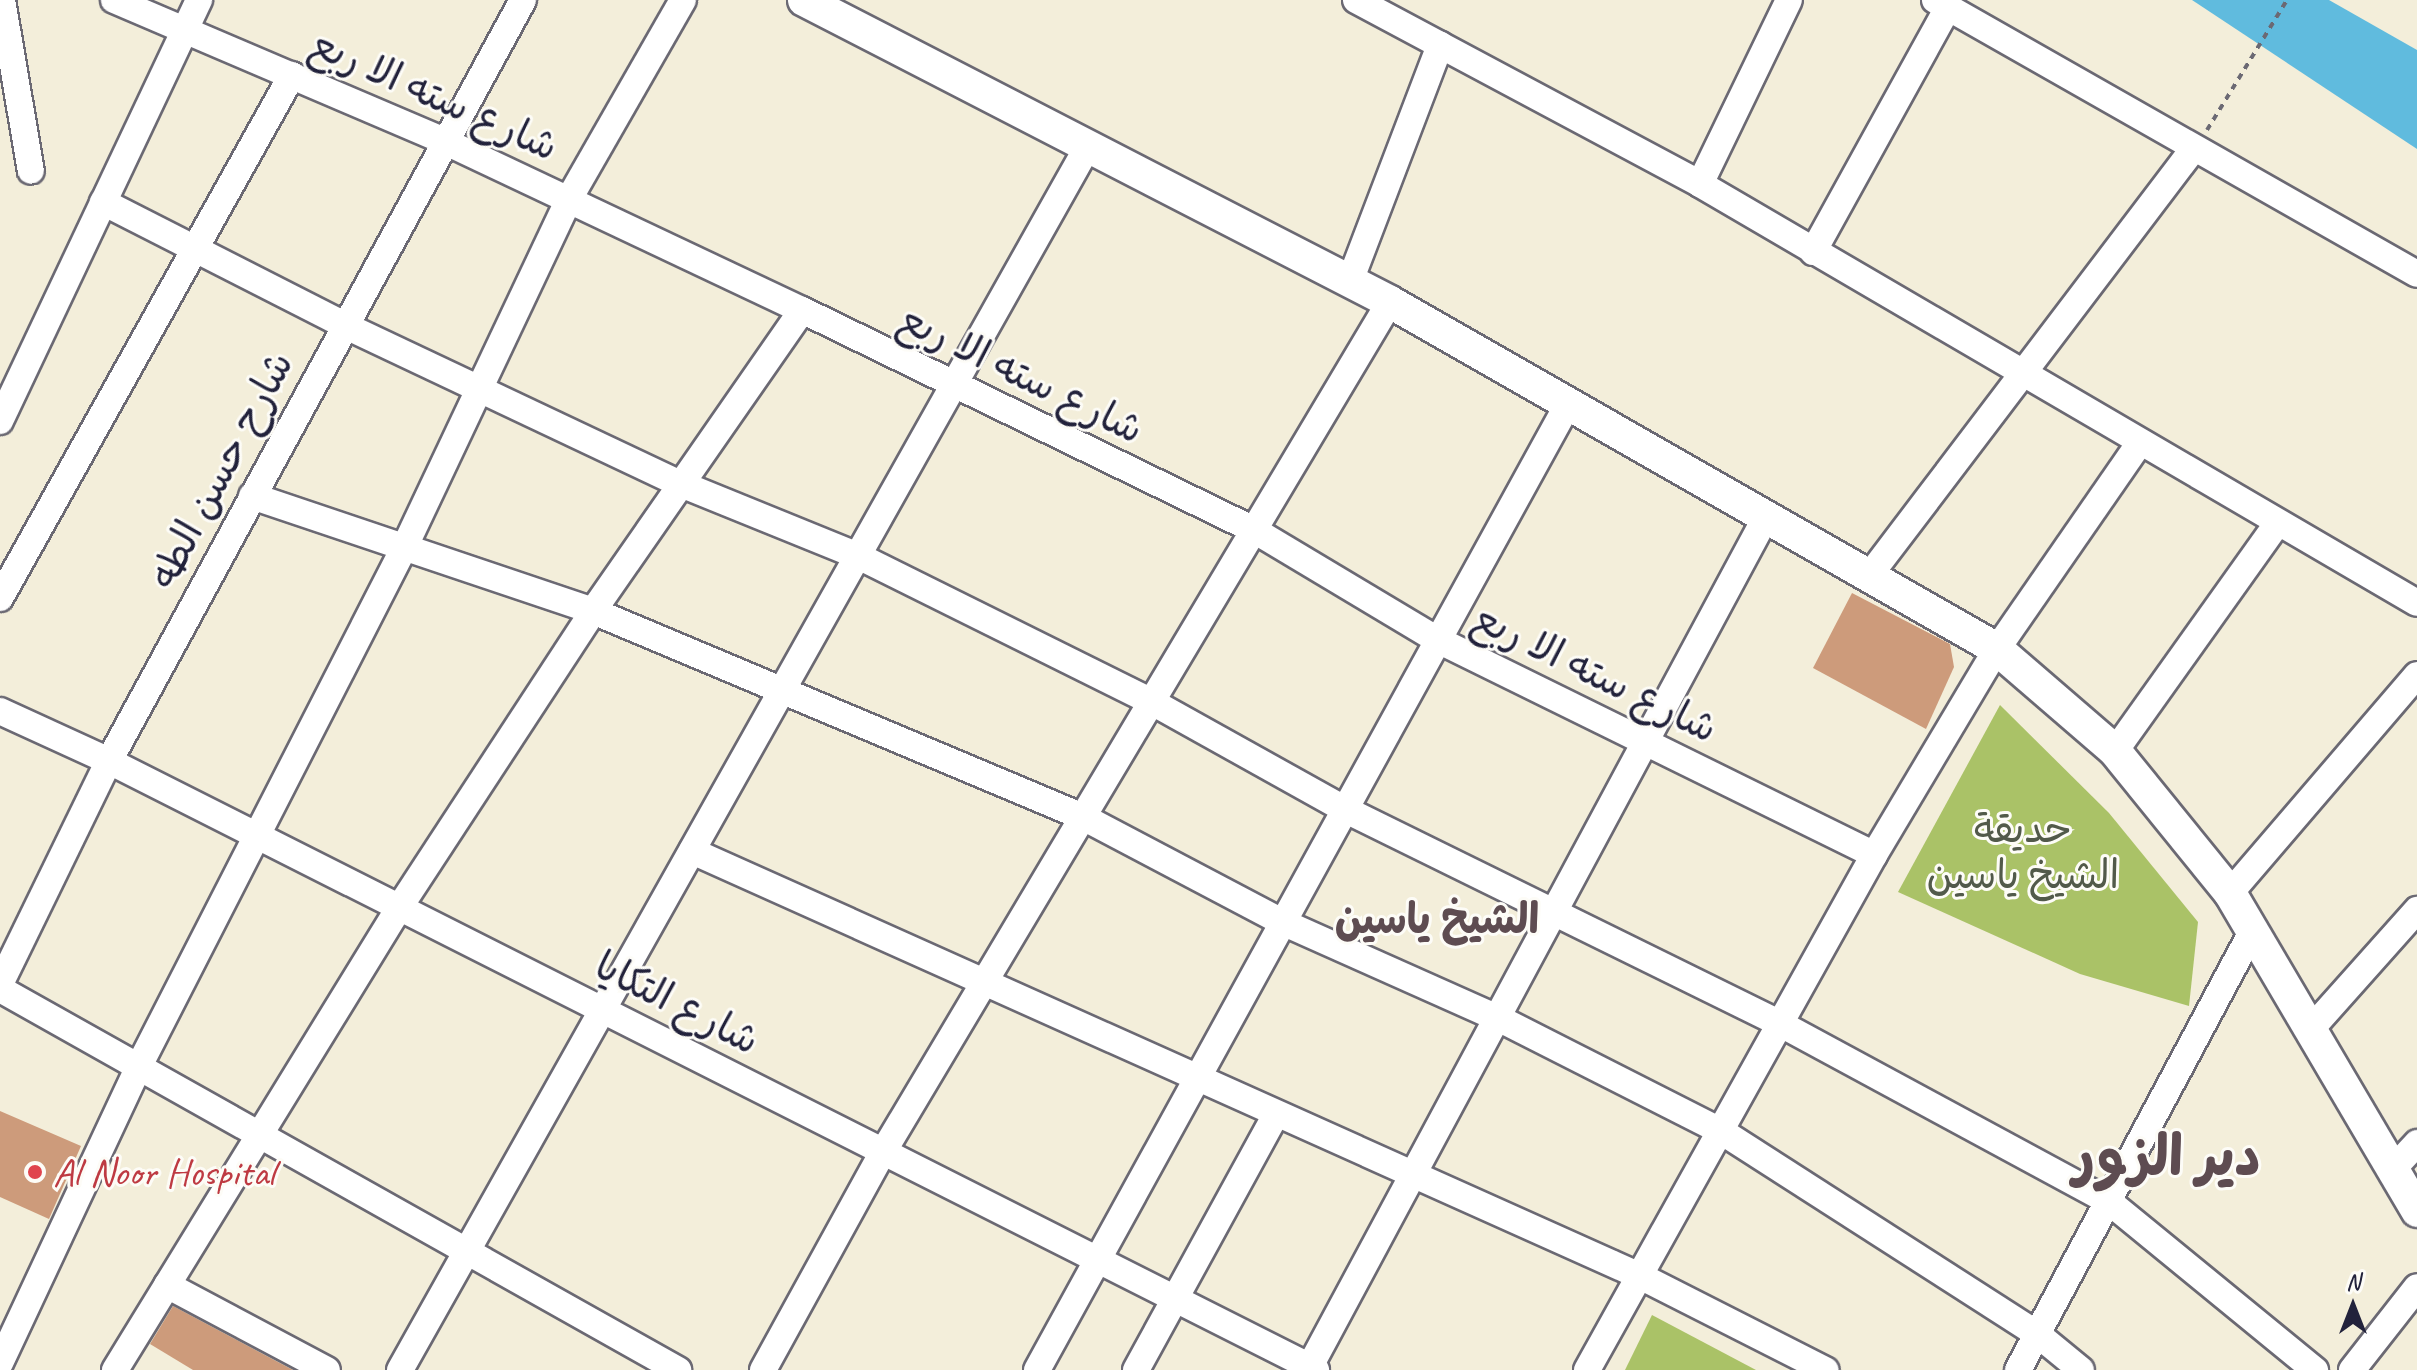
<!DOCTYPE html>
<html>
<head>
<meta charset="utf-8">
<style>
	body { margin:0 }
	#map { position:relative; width:2417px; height:1370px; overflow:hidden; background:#f3eeda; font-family:Caveat,"Playpen Sans Arabic",sans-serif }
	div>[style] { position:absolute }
	.green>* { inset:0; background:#aac267 }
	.water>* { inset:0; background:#60bbde }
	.building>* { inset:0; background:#cd9b7b }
	.path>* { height:4px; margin-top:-2px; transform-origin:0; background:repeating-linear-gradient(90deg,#6b6973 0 6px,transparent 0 12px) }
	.roads { filter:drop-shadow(2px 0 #6b6973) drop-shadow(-2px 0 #6b6973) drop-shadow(0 2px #6b6973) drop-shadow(0 -2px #6b6973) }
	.minor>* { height:26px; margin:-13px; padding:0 13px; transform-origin:13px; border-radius:13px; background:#fff }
	.major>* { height:32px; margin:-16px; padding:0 16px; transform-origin:16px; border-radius:16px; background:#fff }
	.dots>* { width:22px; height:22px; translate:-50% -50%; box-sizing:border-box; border:4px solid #fdfcf7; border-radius:50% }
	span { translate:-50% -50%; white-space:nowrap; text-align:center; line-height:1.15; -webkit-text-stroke:6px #fdfcf7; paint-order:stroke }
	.street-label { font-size:40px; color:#22223b }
	.park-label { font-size:40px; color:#525a4a }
	.health-label { font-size:40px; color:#be3a42 }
	.left { translate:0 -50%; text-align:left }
	.neighbourhood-label { font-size:42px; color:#5e4c51; font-weight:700 }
	.town-label { font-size:56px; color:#5e4c51; font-weight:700 }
	.north { position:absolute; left:2313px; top:1266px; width:80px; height:80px; -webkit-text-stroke:6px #fdfcf7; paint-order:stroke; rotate:0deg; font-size:22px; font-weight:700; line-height:32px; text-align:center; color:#22223b }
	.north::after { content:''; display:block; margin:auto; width:28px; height:36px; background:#22223b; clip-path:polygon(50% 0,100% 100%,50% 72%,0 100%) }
</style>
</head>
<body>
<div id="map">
	<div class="green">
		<i style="clip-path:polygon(2000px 705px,2109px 813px,2198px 922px,2189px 1006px,2080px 974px,1898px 892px)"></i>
		<i style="clip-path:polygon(1652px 1315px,1756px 1370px,1625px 1370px)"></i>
	</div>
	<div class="water">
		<i style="clip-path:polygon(2192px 0,2329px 0,2417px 50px,2417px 149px)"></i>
	</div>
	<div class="building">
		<i style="clip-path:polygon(1852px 593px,1950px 644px,1954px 667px,1926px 729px,1813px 668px)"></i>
		<i style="clip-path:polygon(0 1111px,81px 1146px,49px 1219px,0 1197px)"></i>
		<i style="clip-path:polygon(173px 1306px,293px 1370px,193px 1370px,150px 1344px)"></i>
	</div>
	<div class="path">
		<i style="left:2207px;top:130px;width:153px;rotate:-58.4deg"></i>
	</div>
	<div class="roads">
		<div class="minor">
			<i style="left:2px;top:0;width:173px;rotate:80.4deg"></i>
			<i style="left:114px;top:0;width:359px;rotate:23.1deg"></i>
			<i style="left:444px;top:141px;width:396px;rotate:25.3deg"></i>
			<i style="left:802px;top:310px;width:503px;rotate:25.95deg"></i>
			<i style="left:1254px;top:530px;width:214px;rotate:30.9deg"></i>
			<i style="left:1438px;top:640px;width:486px;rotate:26.2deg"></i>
			<i style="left:1356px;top:0;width:390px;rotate:28.1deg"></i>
			<i style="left:1700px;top:184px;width:830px;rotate:30.3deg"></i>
			<i style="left:1935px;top:0;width:554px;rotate:29.62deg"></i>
			<i style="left:1700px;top:184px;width:204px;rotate:-64.2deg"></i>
			<i style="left:103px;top:202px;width:271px;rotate:27deg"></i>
			<i style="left:344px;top:325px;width:373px;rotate:25.3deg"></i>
			<i style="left:681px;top:484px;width:191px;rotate:22.1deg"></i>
			<i style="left:858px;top:556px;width:328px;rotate:26.4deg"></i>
			<i style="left:1152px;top:702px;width:220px;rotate:29.1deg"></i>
			<i style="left:1344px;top:809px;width:485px;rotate:26.2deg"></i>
			<i style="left:1779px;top:1023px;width:373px;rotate:28.4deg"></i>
			<i style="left:2107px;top:1200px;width:269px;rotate:39.3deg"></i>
			<i style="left:1813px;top:252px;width:277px;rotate:-61.1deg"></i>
			<i style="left:1350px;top:281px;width:253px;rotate:-69.1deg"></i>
			<i style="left:0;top:421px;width:466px;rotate:-64.7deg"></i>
			<i style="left:252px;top:496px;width:360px;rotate:18.6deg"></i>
			<i style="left:593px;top:611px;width:532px;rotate:22.8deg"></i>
			<i style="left:1083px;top:817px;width:225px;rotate:27.8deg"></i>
			<i style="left:1282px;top:922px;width:236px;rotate:24deg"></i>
			<i style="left:1498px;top:1018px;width:250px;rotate:26.9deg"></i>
			<i style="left:1721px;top:1131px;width:374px;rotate:32.7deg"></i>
			<i style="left:2036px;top:1333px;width:58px;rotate:39.4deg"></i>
			<i style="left:1869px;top:576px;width:537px;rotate:-52.79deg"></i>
			<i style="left:0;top:598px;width:599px;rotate:-60.82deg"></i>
			<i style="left:0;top:711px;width:120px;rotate:24.6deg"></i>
			<i style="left:109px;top:761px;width:1352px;rotate:26.77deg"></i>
			<i style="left:2115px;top:751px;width:279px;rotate:-54.5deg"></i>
			<i style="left:692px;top:851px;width:1039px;rotate:24.15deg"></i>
			<i style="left:1640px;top:1276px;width:208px;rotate:26.9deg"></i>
			<i style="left:2230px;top:893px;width:287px;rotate:-49.4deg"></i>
			<i style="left:0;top:984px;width:248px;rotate:-64deg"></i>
			<i style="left:109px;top:761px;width:866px;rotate:-61.45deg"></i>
			<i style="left:0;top:989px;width:778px;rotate:29.33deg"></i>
			<i style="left:2310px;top:1030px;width:161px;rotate:-48.3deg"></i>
			<i style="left:2392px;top:1170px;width:37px;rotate:-47deg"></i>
			<i style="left:167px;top:1285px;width:181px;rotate:28deg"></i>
			<i style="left:0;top:1363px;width:326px;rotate:-64.9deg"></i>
			<i style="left:138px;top:1068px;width:589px;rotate:-62.91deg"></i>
			<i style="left:406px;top:544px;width:382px;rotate:-64.7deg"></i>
			<i style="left:569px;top:199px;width:229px;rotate:-60.2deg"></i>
			<i style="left:115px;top:1370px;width:542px;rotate:-58.42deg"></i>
			<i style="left:399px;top:908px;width:355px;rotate:-56.8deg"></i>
			<i style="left:593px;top:611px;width:366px;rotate:-55.2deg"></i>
			<i style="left:400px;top:1370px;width:1404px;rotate:-60.66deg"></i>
			<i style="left:763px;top:1370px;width:249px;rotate:-61.2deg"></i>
			<i style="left:883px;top:1152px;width:990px;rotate:-59.19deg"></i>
			<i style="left:1037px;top:1370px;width:1102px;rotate:-61.2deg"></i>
			<i style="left:1136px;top:1370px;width:292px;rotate:-61.3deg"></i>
			<i style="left:1308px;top:1370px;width:968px;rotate:-61.77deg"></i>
			<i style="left:1587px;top:1370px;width:590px;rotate:-60.87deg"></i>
			<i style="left:1874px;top:855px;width:240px;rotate:-59.2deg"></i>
			<i style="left:1997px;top:649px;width:248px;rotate:-55.3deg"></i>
			<i style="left:2018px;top:1370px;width:497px;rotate:-61.9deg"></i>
			<i style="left:2352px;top:1370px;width:105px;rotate:-51.9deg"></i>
		</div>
		<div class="major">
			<i style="left:804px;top:0;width:659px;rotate:27.26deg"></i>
			<i style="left:1390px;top:302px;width:699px;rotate:29.76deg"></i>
			<i style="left:1997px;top:649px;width:156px;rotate:40.8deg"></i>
			<i style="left:2115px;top:751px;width:183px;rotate:51deg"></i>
			<i style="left:2230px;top:893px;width:369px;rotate:59.5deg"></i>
		</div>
	</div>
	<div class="dots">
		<i style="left:35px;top:1172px;background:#e0444e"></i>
	</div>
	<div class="street-label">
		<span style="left:434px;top:95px;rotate:24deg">شارع سته الا ربع</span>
		<span style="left:1021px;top:374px;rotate:26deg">شارع سته الا ربع</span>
		<span style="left:221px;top:470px;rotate:-62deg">شارح حسن الطه</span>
		<span style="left:1595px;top:673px;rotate:26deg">شارع سته الا ربع</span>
		<span style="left:677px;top:1003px;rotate:27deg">شارع التكايا</span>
	</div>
	<div class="park-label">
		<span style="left:2023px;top:852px">حديقة<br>الشيخ ياسين</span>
	</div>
	<div class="health-label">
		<span class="left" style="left:53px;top:1172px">Al Noor Hospital</span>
	</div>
	<div class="neighbourhood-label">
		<span style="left:1437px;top:920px">الشيخ ياسين</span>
	</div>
	<div class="town-label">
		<span style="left:2167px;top:1157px">دير الزور</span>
	</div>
	<div class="north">N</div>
</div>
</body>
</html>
